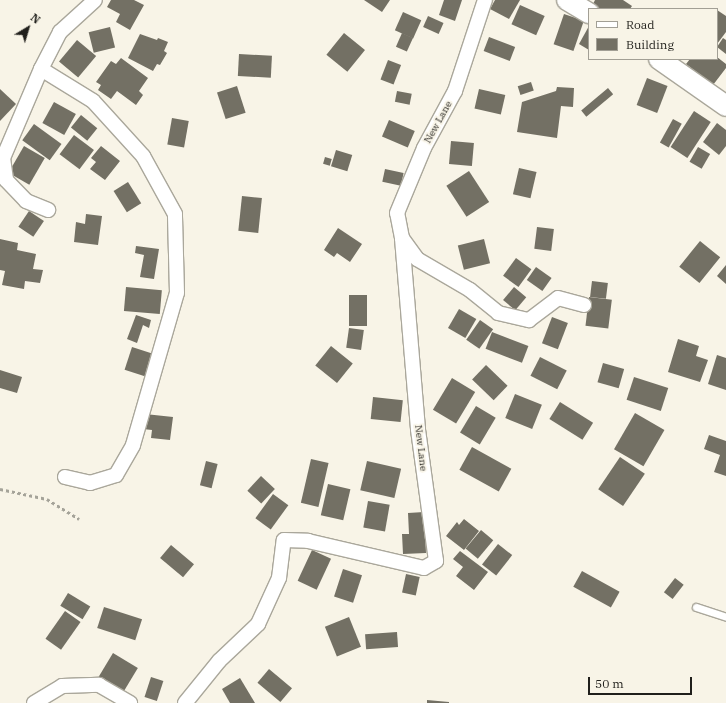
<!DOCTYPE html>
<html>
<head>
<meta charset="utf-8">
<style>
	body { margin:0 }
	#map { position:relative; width:726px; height:703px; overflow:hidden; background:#f8f4e7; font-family:"IBM Plex Serif",serif }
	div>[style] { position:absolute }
	.building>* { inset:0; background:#737064; transform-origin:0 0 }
	.path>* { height:2.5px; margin-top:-1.25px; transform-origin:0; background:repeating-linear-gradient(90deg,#a5a399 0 3px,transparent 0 6px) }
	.roads { filter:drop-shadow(1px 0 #aaa79b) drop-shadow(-1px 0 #aaa79b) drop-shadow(0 1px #aaa79b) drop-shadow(0 -1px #aaa79b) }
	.lane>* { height:7px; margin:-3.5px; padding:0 3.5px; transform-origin:3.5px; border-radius:3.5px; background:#fff }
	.street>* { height:14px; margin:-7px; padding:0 7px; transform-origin:7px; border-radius:7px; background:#fff }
	.secondary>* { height:20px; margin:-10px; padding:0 10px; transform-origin:10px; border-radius:10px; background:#fff }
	span { translate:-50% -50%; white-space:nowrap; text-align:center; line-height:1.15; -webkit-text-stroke:3.5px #f8f4e7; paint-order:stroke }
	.street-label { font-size:10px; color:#201f1b }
	.legend { position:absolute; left:588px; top:8px; width:130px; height:52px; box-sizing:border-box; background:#f8f4e7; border:1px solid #a29f95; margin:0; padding:5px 7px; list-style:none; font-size:12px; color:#201f1b }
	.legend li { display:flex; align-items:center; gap:8px; height:20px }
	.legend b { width:20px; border:1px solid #a29f95 }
	.north { position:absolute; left:8px; top:8px; width:40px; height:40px; -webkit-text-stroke:3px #f8f4e7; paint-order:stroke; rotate:38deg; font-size:11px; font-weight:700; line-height:16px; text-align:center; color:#201f1b }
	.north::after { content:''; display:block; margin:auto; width:14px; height:18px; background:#201f1b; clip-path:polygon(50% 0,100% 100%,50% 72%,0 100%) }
	.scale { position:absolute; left:588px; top:677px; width:104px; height:18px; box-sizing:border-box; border:2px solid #201f1b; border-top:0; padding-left:5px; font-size:12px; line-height:14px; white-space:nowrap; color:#201f1b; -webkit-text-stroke:3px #f8f4e7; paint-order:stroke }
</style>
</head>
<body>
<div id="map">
	<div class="building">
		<i style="clip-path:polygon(111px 0,134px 0,144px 5px,130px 30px,116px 22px,120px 14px,107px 7px)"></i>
		<i style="clip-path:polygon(364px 0,390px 0,382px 12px)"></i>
		<i style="clip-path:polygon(444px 0,462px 0,455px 21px,439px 15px)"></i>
		<i style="clip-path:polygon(495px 0,520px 0,509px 19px,490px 9px)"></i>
		<i style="clip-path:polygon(595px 0,623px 0,632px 6px,630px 9px,596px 9px,592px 6px)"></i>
		<i style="left:520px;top:5px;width:27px;height:21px;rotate:24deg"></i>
		<i style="clip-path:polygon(717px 10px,726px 16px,726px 32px,717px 44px)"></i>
		<i style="left:403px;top:12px;width:20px;height:20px;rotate:24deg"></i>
		<i style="left:564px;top:14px;width:21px;height:32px;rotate:19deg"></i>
		<i style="left:428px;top:16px;width:17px;height:12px;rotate:24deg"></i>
		<i style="clip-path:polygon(589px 26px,589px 50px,579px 44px)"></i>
		<i style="left:110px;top:27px;width:21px;height:22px;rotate:76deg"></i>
		<i style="left:344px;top:33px;width:27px;height:28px;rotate:39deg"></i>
		<i style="left:402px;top:33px;width:12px;height:15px;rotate:24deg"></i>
		<i style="clip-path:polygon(140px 34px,157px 40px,158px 38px,168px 42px,164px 51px,167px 53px,160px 65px,157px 64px,153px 71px,128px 58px)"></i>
		<i style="left:489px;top:37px;width:28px;height:15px;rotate:21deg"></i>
		<i style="clip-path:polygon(723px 38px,726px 40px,726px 54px,717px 47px)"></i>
		<i style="left:77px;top:40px;width:25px;height:28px;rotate:40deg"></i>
		<i style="left:239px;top:54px;width:33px;height:22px;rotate:3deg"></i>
		<i style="clip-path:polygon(717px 57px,726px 64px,726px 68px,713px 85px,686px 64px,690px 59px,717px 59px)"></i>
		<i style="clip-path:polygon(121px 58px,148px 78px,139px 91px,143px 95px,136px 105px,117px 91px,111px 99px,98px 90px,101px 85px,96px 82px,111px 61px,116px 64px)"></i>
		<i style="left:388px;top:60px;width:14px;height:21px;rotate:21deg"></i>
		<i style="left:647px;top:78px;width:22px;height:29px;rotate:21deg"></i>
		<i style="left:531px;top:82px;width:9px;height:14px;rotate:72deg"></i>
		<i style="left:237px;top:86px;width:28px;height:21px;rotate:72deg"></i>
		<i style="clip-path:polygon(557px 87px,574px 88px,573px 107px,561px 106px,557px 138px,517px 132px,522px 102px,556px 91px)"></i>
		<i style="left:608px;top:88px;width:8px;height:35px;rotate:50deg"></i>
		<i style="clip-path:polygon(0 89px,16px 104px,0 121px)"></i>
		<i style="left:479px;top:89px;width:27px;height:20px;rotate:13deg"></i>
		<i style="left:397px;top:91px;width:15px;height:11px;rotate:11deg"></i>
		<i style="left:54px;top:102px;width:25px;height:24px;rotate:29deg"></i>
		<i style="left:694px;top:111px;width:20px;height:43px;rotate:33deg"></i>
		<i style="left:81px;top:115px;width:21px;height:16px;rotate:39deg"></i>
		<i style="left:172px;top:118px;width:17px;height:27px;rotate:10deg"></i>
		<i style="left:673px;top:119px;width:10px;height:27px;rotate:29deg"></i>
		<i style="left:389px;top:120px;width:28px;height:18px;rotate:23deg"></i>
		<i style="clip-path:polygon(717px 123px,726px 130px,726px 146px,719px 155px,703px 142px)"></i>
		<i style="left:34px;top:124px;width:34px;height:20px;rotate:36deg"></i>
		<i style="left:74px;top:135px;width:25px;height:24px;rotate:37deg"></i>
		<i style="left:451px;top:141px;width:23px;height:23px;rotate:5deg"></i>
		<i style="left:24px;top:146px;width:24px;height:31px;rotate:30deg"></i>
		<i style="clip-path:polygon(101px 146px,120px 161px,105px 180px,90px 169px,96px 162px,91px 158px)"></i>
		<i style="left:698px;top:147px;width:14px;height:17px;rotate:30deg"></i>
		<i style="left:336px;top:150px;width:17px;height:17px;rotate:17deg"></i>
		<i style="left:325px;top:157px;width:7px;height:7px;rotate:16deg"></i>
		<i style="left:519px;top:168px;width:18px;height:27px;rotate:13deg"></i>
		<i style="left:385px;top:169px;width:19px;height:13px;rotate:12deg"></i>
		<i style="left:469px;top:171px;width:37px;height:27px;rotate:57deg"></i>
		<i style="left:128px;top:182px;width:25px;height:17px;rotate:58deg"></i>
		<i style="left:242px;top:196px;width:20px;height:35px;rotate:6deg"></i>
		<i style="left:29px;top:211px;width:18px;height:19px;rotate:34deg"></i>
		<i style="clip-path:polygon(86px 214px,102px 216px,98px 245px,74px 242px,76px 222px,85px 224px)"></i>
		<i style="left:537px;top:227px;width:17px;height:22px;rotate:7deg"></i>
		<i style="clip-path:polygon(338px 228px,362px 244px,350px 262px,337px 253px,334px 257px,324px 250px)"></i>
		<i style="clip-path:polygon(0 239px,18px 243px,17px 250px,36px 254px,33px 269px,43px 270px,40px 283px,25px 281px,24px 289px,2px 285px,5px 271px,0 270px)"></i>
		<i style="left:484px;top:239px;width:25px;height:27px;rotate:76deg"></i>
		<i style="left:700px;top:241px;width:26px;height:33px;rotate:39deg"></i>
		<i style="clip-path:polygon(136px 246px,159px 249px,154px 279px,140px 277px,144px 255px,135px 253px)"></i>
		<i style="left:516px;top:258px;width:19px;height:22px;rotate:36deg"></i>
		<i style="clip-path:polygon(726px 265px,726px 284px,717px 276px)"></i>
		<i style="left:536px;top:267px;width:19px;height:16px;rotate:35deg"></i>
		<i style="left:592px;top:281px;width:16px;height:16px;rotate:7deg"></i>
		<i style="left:126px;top:287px;width:36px;height:24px;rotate:5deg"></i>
		<i style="left:514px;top:287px;width:16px;height:17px;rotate:40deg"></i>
		<i style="left:349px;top:295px;width:18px;height:31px"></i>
		<i style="left:589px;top:297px;width:23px;height:29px;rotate:7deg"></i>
		<i style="left:459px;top:309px;width:20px;height:22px;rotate:30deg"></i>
		<i style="clip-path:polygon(136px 315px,151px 320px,149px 328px,143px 325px,137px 343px,127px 339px)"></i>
		<i style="left:552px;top:317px;width:17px;height:28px;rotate:21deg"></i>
		<i style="left:480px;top:320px;width:16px;height:24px;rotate:35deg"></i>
		<i style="left:349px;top:328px;width:15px;height:20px;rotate:8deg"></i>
		<i style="left:492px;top:332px;width:39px;height:18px;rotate:21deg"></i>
		<i style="clip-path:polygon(678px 339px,699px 346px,696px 356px,708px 360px,700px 382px,668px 372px)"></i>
		<i style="left:331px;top:346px;width:28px;height:25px;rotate:39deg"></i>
		<i style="left:132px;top:347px;width:22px;height:24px;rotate:18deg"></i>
		<i style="clip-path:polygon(717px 355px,726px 358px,726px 390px,708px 384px)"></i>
		<i style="left:540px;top:357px;width:30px;height:21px;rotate:27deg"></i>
		<i style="left:603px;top:363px;width:22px;height:20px;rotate:16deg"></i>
		<i style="left:486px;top:365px;width:30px;height:20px;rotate:44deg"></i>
		<i style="clip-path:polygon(0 370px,22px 377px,17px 393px,0 388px)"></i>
		<i style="left:634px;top:377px;width:36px;height:24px;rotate:18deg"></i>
		<i style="left:452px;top:378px;width:27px;height:37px;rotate:31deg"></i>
		<i style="left:515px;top:394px;width:29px;height:26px;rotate:22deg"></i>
		<i style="left:373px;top:397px;width:30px;height:22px;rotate:6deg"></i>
		<i style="left:560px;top:402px;width:39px;height:20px;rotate:32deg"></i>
		<i style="left:476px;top:406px;width:23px;height:31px;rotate:31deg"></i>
		<i style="left:635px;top:413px;width:34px;height:42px;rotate:30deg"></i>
		<i style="clip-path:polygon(145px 414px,173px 417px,170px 440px,151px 438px,152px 430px,143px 429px)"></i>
		<i style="clip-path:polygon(709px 435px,726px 441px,726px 476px,714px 472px,720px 455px,704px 449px)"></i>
		<i style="left:472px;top:447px;width:45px;height:26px;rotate:29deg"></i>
		<i style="left:620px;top:457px;width:30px;height:39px;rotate:34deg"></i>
		<i style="left:311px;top:459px;width:18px;height:45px;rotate:13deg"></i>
		<i style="left:206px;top:461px;width:12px;height:25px;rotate:14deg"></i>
		<i style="left:367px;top:461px;width:35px;height:30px;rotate:13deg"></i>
		<i style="left:261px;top:476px;width:19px;height:20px;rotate:43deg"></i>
		<i style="left:328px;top:484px;width:23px;height:32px;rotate:13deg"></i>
		<i style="left:273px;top:494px;width:19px;height:30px;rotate:36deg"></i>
		<i style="left:368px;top:501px;width:22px;height:27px;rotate:10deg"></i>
		<i style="clip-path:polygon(424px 512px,426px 553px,403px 554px,402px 534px,409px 534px,408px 513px)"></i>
		<i style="clip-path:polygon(464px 519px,479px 531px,464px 550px,446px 536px,457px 522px,459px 525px)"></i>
		<i style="left:481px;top:530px;width:16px;height:24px;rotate:40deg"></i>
		<i style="left:498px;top:544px;width:18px;height:26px;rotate:38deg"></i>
		<i style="left:171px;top:545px;width:30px;height:17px;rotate:40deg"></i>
		<i style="left:312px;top:550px;width:21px;height:34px;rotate:25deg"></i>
		<i style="clip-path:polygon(460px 551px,488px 572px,474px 590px,456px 576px,463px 567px,453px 559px)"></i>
		<i style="left:343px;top:569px;width:20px;height:29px;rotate:18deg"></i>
		<i style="left:582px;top:571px;width:43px;height:18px;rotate:29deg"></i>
		<i style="left:406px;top:574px;width:14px;height:19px;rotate:12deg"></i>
		<i style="left:675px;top:578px;width:11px;height:18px;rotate:38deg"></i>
		<i style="left:68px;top:593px;width:26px;height:15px;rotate:31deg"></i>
		<i style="left:104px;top:607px;width:40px;height:22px;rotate:18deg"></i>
		<i style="left:65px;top:611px;width:19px;height:34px;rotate:35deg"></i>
		<i style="left:349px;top:617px;width:32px;height:26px;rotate:68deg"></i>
		<i style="left:397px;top:632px;width:15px;height:32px;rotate:86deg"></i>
		<i style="left:113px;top:653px;width:29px;height:29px;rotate:31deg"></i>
		<i style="left:269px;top:669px;width:30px;height:18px;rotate:40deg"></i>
		<i style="left:151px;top:677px;width:13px;height:21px;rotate:18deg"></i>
		<i style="clip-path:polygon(240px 678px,255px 703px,230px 703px,222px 689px)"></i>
		<i style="clip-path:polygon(427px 700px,449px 702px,449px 703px,427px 703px)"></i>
	</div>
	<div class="path">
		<i style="left:0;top:489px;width:48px;rotate:12deg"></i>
		<i style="left:47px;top:499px;width:38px;rotate:32deg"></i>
	</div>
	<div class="roads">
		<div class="lane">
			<i style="left:696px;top:607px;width:32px;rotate:18deg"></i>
		</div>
		<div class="street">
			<i style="left:41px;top:69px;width:97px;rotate:113.1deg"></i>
			<i style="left:3px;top:158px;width:22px;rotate:82deg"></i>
			<i style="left:6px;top:180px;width:29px;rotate:46deg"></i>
			<i style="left:26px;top:201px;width:24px;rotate:22deg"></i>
			<i style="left:402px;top:238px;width:26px;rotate:54deg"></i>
			<i style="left:417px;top:259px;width:61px;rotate:30.3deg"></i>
			<i style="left:470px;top:290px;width:36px;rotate:39deg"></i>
			<i style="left:498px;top:313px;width:32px;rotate:13deg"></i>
			<i style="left:529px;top:320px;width:36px;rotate:-37deg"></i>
			<i style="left:558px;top:298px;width:27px;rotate:15deg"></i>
			<i style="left:65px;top:477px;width:26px;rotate:13deg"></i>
			<i style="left:90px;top:483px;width:27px;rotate:-17deg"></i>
			<i style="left:116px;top:475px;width:34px;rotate:-60deg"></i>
			<i style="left:133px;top:445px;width:158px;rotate:-73.9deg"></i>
			<i style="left:177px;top:293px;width:79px;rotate:-91.5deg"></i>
			<i style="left:175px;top:214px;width:66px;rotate:-118.9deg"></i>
			<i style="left:143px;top:156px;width:74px;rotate:-132.3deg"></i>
			<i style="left:93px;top:101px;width:61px;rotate:-148.4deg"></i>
			<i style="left:41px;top:69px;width:42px;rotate:-62.8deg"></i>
			<i style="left:60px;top:32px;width:47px;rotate:-42.4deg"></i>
			<i style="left:34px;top:703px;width:33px;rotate:-31deg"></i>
			<i style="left:62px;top:686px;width:37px;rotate:-2deg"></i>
			<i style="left:99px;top:685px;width:36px;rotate:30deg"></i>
			<i style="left:185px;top:703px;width:54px;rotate:-51deg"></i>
			<i style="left:219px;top:661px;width:54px;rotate:-43.5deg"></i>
			<i style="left:258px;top:624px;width:51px;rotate:-65.5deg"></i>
			<i style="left:279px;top:578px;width:38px;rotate:-83deg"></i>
			<i style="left:284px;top:540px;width:24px;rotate:2deg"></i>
			<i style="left:308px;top:541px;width:119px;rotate:13.1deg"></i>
			<i style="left:424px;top:568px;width:14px;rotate:-30deg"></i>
			<i style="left:436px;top:561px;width:133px;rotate:-97.8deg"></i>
			<i style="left:418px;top:429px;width:192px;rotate:-94.8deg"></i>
			<i style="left:402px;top:238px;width:25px;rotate:-101deg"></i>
			<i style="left:397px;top:213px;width:70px;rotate:-67.4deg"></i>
			<i style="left:424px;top:148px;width:65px;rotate:-61.5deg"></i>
			<i style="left:455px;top:91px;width:96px;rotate:-71.8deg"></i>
		</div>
		<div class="secondary">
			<i style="left:567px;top:0;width:26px;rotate:31deg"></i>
			<i style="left:659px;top:59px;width:82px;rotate:35deg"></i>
		</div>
	</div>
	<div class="street-label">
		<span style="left:438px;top:122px;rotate:-61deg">New Lane</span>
		<span style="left:421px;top:448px;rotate:83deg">New Lane</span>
	</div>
	<ul class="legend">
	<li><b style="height:5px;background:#fff"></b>Road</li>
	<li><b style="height:11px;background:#737064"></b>Building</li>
	</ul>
	<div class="north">N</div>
	<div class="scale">50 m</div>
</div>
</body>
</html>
